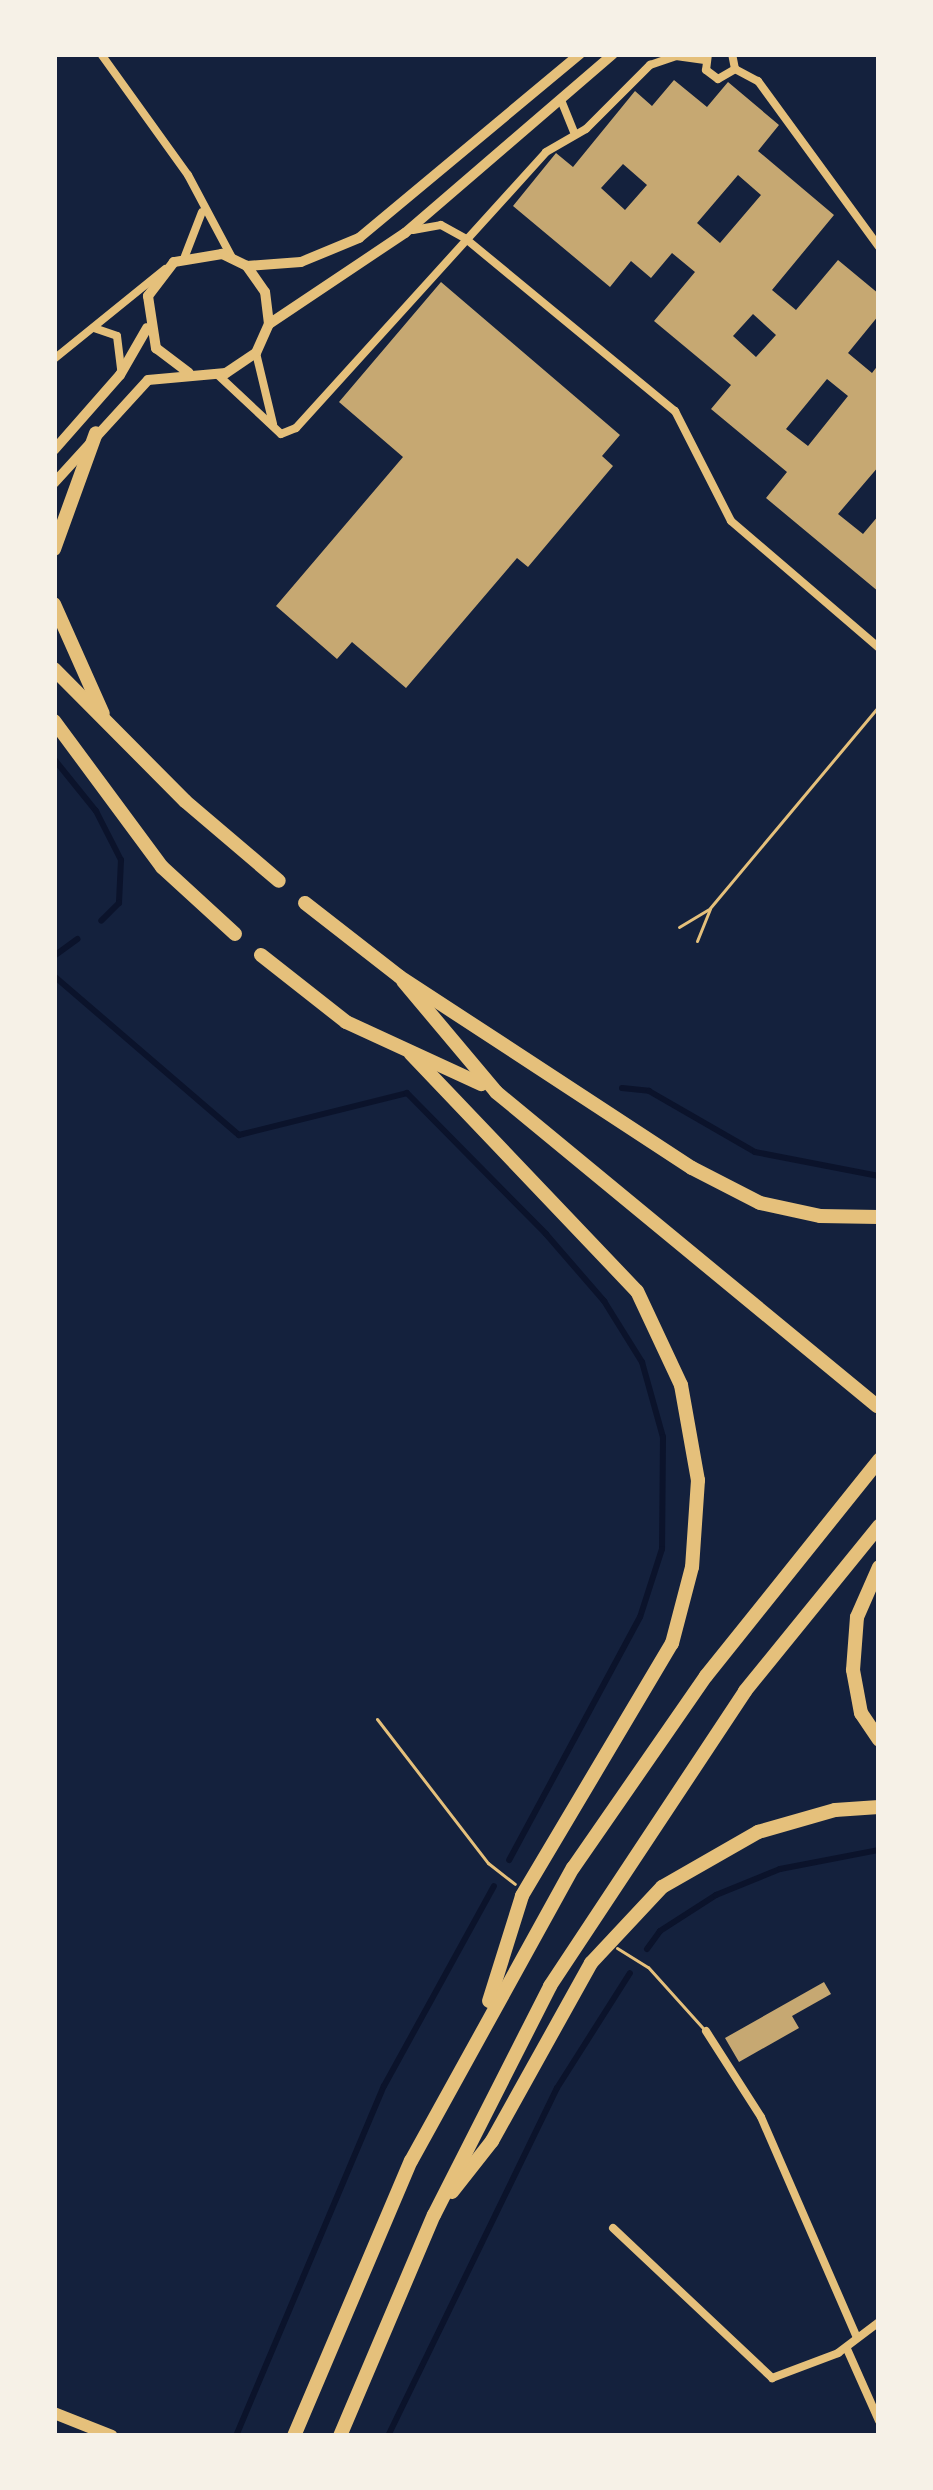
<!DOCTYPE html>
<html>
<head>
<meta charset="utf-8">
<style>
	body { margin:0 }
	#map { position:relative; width:933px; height:2490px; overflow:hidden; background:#14213d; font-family:Inter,sans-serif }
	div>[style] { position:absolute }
	.stream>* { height:6px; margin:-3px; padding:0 3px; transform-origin:3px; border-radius:3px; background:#0b132b }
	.building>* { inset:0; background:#c6a872 }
	.service>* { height:3px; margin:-1.5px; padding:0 1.5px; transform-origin:1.5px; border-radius:1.5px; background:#e5c07b }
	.minor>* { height:8px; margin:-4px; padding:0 4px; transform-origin:4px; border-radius:4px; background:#e5c07b }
	.secondary>* { height:10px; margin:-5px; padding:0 5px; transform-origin:5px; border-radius:5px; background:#e5c07b }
	.trunk>* { height:12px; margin:-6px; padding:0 6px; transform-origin:6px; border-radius:6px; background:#e5c07b }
	.motorway>* { height:14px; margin:-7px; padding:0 7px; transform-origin:7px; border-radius:7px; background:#e5c07b }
	span { translate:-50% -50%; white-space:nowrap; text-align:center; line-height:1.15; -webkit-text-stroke:12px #f6f1e7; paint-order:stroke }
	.frame { position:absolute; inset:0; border:57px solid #f6f1e7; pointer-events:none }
</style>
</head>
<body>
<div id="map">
	<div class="stream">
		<i style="left:54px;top:759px;width:67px;rotate:51.1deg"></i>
		<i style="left:96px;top:811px;width:55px;rotate:63deg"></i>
		<i style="left:121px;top:860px;width:43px;rotate:92.7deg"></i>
		<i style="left:119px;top:903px;width:25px;rotate:135deg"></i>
		<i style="left:54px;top:956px;width:29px;rotate:-36deg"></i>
		<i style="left:54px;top:976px;width:244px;rotate:40.7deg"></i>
		<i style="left:239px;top:1135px;width:173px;rotate:-14deg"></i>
		<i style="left:407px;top:1093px;width:198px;rotate:45.4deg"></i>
		<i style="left:546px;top:1234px;width:89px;rotate:49.1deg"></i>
		<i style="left:604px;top:1301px;width:72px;rotate:58.1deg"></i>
		<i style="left:642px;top:1362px;width:78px;rotate:74.4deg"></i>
		<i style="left:663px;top:1437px;width:112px;rotate:90.5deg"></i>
		<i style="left:662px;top:1549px;width:71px;rotate:107.9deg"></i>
		<i style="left:640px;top:1617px;width:276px;rotate:118.3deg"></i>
		<i style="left:622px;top:1088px;width:27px;rotate:6deg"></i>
		<i style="left:649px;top:1091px;width:122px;rotate:29.9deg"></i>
		<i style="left:755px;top:1152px;width:126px;rotate:11deg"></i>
		<i style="left:647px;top:1949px;width:22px;rotate:-54deg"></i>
		<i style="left:660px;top:1931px;width:67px;rotate:-32.7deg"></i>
		<i style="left:716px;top:1895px;width:69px;rotate:-22.1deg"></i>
		<i style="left:780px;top:1869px;width:101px;rotate:-10.9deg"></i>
		<i style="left:236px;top:2436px;width:380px;rotate:-67.1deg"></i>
		<i style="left:384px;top:2086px;width:228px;rotate:-61.2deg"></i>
		<i style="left:388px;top:2436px;width:387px;rotate:-64.1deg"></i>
		<i style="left:557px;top:2088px;width:136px;rotate:-57.6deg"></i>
	</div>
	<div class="building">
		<i style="clip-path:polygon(evenodd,674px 80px,707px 107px,728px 82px,779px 125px,758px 151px,834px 215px,772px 290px,796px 310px,838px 260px,879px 294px,879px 315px,848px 353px,872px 373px,879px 364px,879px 466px,838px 514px,863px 534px,879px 515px,879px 592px,766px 498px,787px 472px,711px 409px,731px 385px,654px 321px,695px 272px,672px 253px,651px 278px,631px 261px,610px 287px,513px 206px,556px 153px,573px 167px,635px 91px,652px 106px,674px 80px,623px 164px,647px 185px,625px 210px,601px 188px,623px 164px,674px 80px,738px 175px,761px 195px,720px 243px,697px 223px,738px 175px,674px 80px,753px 314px,776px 335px,756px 357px,733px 336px,753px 314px,674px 80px,827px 379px,848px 396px,808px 446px,786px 429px,827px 379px)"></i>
		<i style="clip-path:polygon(441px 282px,620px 435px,602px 456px,613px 466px,528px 567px,517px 558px,406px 688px,352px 642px,337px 659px,276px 606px,403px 457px,339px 402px)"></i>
		<i style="clip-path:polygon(824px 1982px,831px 1994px,792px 2016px,799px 2028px,739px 2062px,725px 2038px)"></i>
	</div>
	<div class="service">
		<i style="left:679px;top:927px;width:35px;rotate:-31deg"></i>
		<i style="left:697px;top:941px;width:35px;rotate:-68deg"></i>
		<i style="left:710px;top:908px;width:263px;rotate:-50.1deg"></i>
		<i style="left:377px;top:1719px;width:182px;rotate:52.4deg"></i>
		<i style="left:488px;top:1863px;width:34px;rotate:38deg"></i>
		<i style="left:617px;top:1948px;width:36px;rotate:32deg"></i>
		<i style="left:648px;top:1967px;width:82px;rotate:48deg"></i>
	</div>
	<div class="minor">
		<i style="left:101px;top:54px;width:149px;rotate:54.3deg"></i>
		<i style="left:188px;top:175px;width:92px;rotate:62deg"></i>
		<i style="left:708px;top:54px;width:16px;rotate:97deg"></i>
		<i style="left:706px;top:70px;width:15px;rotate:37deg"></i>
		<i style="left:718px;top:79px;width:20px;rotate:-30deg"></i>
		<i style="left:735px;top:69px;width:15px;rotate:-101deg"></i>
		<i style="left:735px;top:69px;width:26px;rotate:28deg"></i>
		<i style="left:758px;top:81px;width:205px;rotate:53.9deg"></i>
		<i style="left:561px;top:100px;width:37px;rotate:68deg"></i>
		<i style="left:413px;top:230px;width:28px;rotate:-10deg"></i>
		<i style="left:441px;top:225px;width:29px;rotate:29deg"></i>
		<i style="left:466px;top:239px;width:271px;rotate:39.5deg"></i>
		<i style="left:675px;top:411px;width:123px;rotate:63deg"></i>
		<i style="left:731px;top:521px;width:195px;rotate:40.6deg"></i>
		<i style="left:185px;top:256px;width:47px;rotate:-68.9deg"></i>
		<i style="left:94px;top:328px;width:24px;rotate:19deg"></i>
		<i style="left:117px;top:336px;width:34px;rotate:83deg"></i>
		<i style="left:256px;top:353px;width:73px;rotate:76.5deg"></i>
		<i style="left:54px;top:359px;width:143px;rotate:-39deg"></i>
		<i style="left:218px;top:375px;width:86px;rotate:43.1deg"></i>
		<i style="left:281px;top:434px;width:16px;rotate:-22deg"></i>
		<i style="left:296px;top:428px;width:372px;rotate:-47.8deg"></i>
		<i style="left:546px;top:152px;width:46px;rotate:-29.9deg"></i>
		<i style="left:586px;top:129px;width:91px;rotate:-45deg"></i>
		<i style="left:650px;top:65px;width:28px;rotate:-19deg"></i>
		<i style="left:676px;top:56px;width:29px;rotate:8deg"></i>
		<i style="left:706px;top:2031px;width:102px;rotate:57.4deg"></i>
		<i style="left:761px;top:2117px;width:239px;rotate:66.5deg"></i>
		<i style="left:613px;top:2228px;width:219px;rotate:43.3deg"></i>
		<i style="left:772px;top:2378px;width:71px;rotate:-20.7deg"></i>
		<i style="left:838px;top:2353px;width:51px;rotate:-37.1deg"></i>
		<i style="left:847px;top:2349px;width:79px;rotate:66deg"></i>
	</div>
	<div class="secondary">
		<i style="left:247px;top:266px;width:54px;rotate:-4.2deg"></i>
		<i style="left:301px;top:262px;width:63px;rotate:-22.5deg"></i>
		<i style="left:359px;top:238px;width:288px;rotate:-39.8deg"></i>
		<i style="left:269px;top:324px;width:164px;rotate:-33.8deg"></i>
		<i style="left:405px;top:233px;width:274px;rotate:-40.7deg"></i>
		<i style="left:54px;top:450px;width:100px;rotate:-48.7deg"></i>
		<i style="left:120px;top:375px;width:54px;rotate:-60.1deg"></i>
		<i style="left:54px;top:483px;width:139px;rotate:-47.6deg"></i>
		<i style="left:148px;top:380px;width:78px;rotate:-5.1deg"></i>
		<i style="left:226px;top:373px;width:36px;rotate:-34deg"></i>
		<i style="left:256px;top:353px;width:32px;rotate:-66deg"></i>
		<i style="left:269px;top:324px;width:32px;rotate:-97deg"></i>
		<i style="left:265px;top:292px;width:32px;rotate:-125deg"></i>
		<i style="left:247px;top:266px;width:28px;rotate:-154deg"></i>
		<i style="left:222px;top:254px;width:49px;rotate:170.5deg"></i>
		<i style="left:174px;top:262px;width:43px;rotate:127.4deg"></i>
		<i style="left:148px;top:296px;width:53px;rotate:81.3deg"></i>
		<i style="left:156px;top:348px;width:41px;rotate:37.1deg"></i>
	</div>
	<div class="trunk">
		<i style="left:54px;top:2413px;width:62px;rotate:21.6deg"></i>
	</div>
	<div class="motorway">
		<i style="left:54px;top:549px;width:123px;rotate:-70.1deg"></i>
		<i style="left:54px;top:604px;width:120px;rotate:66deg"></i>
		<i style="left:54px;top:669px;width:186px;rotate:45.2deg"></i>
		<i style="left:185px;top:801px;width:123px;rotate:40.4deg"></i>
		<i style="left:54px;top:721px;width:182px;rotate:53.5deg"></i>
		<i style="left:162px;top:867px;width:99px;rotate:42.5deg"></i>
		<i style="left:305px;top:903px;width:120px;rotate:37.9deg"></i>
		<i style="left:400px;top:977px;width:349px;rotate:33.2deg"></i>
		<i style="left:692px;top:1168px;width:76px;rotate:27.2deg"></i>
		<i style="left:760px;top:1203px;width:61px;rotate:12.2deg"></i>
		<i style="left:820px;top:1216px;width:59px;rotate:1deg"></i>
		<i style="left:261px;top:955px;width:108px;rotate:38.2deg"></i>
		<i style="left:346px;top:1022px;width:149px;rotate:24.7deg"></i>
		<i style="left:403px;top:981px;width:145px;rotate:50deg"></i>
		<i style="left:496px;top:1092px;width:494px;rotate:39.5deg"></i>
		<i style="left:411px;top:1054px;width:327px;rotate:46.4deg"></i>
		<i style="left:637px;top:1291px;width:104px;rotate:64.9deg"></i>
		<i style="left:681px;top:1385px;width:97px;rotate:79.9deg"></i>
		<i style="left:698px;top:1480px;width:87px;rotate:93.9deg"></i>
		<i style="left:692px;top:1567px;width:79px;rotate:104.7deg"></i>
		<i style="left:672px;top:1643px;width:294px;rotate:120.7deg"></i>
		<i style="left:522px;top:1896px;width:110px;rotate:107.4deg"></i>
		<i style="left:879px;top:1567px;width:55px;rotate:113.7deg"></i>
		<i style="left:857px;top:1617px;width:53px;rotate:94.3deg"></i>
		<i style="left:853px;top:1670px;width:44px;rotate:79.5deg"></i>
		<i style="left:861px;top:1713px;width:32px;rotate:56deg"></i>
		<i style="left:452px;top:2192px;width:65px;rotate:-51.9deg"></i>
		<i style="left:492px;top:2141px;width:204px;rotate:-60.9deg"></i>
		<i style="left:591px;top:1963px;width:104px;rotate:-46.9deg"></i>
		<i style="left:662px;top:1887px;width:111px;rotate:-29.8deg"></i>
		<i style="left:758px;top:1832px;width:80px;rotate:-15.9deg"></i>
		<i style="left:835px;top:1810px;width:44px;rotate:-3.9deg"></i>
		<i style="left:294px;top:2436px;width:299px;rotate:-67deg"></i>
		<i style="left:411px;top:2161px;width:335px;rotate:-61.1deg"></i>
		<i style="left:573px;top:1868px;width:234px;rotate:-55.3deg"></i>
		<i style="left:706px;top:1676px;width:277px;rotate:-51.3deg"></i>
		<i style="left:340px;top:2436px;width:240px;rotate:-67deg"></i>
		<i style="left:434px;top:2215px;width:257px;rotate:-63.1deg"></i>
		<i style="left:550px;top:1986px;width:354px;rotate:-56.5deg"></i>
		<i style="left:745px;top:1691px;width:213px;rotate:-50.9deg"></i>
	</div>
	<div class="frame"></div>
</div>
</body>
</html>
